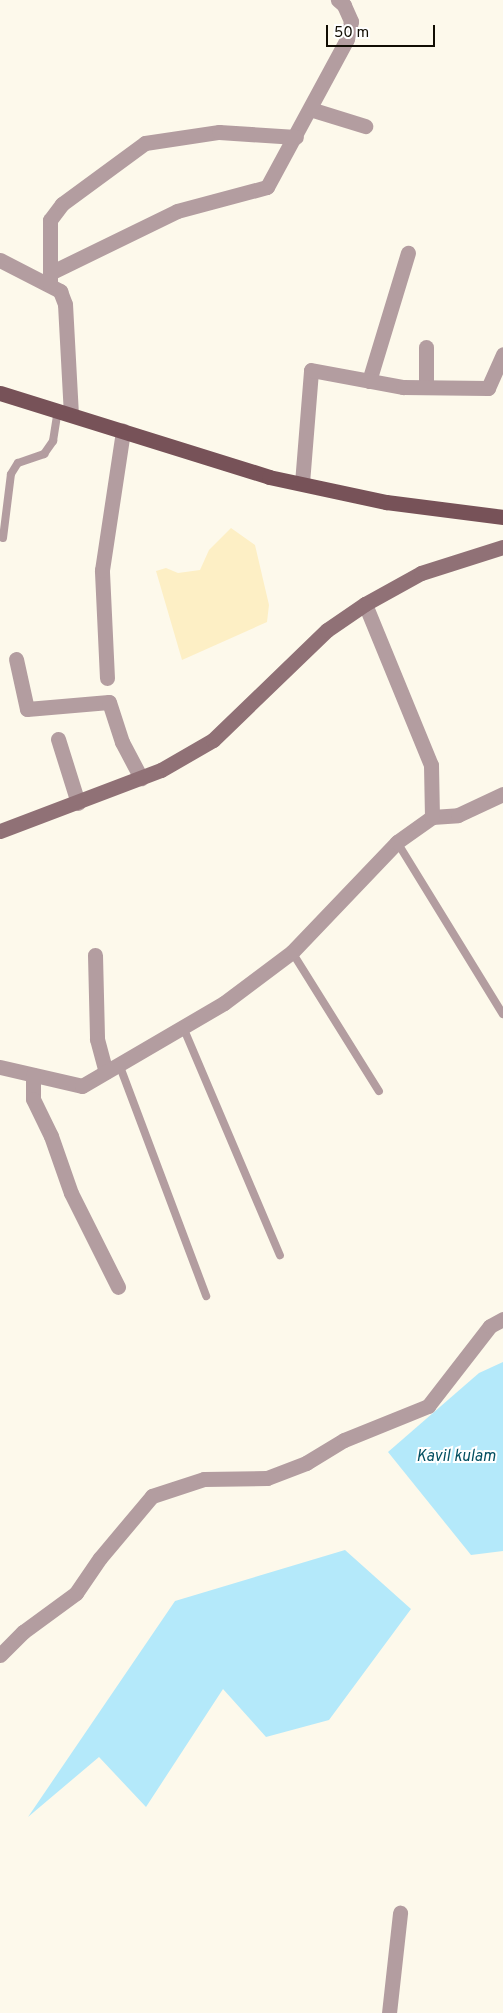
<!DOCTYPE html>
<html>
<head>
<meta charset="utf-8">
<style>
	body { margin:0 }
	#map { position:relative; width:503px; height:2013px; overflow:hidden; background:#fdf9eb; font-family:Overpass,sans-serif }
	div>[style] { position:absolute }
	.built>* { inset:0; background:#fdefc5 }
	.water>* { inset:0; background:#b4e9fa }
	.lane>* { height:8px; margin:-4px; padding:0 4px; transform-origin:4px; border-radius:4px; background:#b39da0 }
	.street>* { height:15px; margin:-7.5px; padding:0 7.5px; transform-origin:7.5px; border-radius:7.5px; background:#b39da0 }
	.secondary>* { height:15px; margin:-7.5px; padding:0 7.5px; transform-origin:7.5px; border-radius:7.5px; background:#907176 }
	.primary>* { height:15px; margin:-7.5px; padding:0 7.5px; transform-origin:7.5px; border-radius:7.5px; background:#775258 }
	span { translate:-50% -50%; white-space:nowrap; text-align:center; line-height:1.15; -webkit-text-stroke:4px #fff; paint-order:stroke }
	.water-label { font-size:16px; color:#034f61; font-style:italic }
	.scale { position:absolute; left:326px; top:25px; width:109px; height:22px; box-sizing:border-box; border:2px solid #110d03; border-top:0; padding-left:6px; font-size:15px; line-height:18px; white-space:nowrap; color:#110d03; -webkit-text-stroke:4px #fff; paint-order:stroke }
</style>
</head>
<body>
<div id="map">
	<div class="built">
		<i style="clip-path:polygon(231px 528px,255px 545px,269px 605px,267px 622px,182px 660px,156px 571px,166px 568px,178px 573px,200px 570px,209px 550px)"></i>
	</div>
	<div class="water">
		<i style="clip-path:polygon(503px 1362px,503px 1551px,471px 1555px,388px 1452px,479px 1373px)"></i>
		<i style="clip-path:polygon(345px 1550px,411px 1609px,329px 1720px,266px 1737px,223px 1689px,146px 1807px,99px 1757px,28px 1817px,175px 1601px)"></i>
	</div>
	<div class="lane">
		<i style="left:3px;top:538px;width:64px;rotate:-82.9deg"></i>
		<i style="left:11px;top:474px;width:13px;rotate:-58deg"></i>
		<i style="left:18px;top:463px;width:28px;rotate:-19deg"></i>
		<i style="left:44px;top:454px;width:16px;rotate:-55deg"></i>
		<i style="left:53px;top:441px;width:30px;rotate:-81deg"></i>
		<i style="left:397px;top:842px;width:202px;rotate:58.4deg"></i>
		<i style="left:292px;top:952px;width:164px;rotate:58deg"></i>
		<i style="left:183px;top:1027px;width:248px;rotate:67deg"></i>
		<i style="left:119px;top:1064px;width:248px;rotate:69.4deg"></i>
	</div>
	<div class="street">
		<i style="left:310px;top:109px;width:58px;rotate:17.2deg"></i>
		<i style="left:0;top:260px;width:68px;rotate:27.3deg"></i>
		<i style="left:60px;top:291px;width:14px;rotate:69deg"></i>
		<i style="left:65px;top:304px;width:110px;rotate:86.9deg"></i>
		<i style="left:50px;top:273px;width:141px;rotate:-26deg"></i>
		<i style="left:177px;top:211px;width:93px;rotate:-14.9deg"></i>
		<i style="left:267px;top:187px;width:168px;rotate:-61.6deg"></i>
		<i style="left:347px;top:39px;width:18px;rotate:-77deg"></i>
		<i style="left:351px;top:21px;width:17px;rotate:-114deg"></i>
		<i style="left:344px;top:5px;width:8px;rotate:-140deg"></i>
		<i style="left:50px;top:284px;width:64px;rotate:-90deg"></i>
		<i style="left:50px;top:220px;width:20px;rotate:-53deg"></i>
		<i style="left:62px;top:204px;width:103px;rotate:-36.3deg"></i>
		<i style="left:145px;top:143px;width:75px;rotate:-8.5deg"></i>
		<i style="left:219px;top:132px;width:77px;rotate:3.7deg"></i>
		<i style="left:369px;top:381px;width:134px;rotate:-73.1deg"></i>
		<i style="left:426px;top:387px;width:40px;rotate:-90deg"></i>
		<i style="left:302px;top:483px;width:113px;rotate:-85.4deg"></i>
		<i style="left:311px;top:370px;width:94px;rotate:10.5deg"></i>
		<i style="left:403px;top:387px;width:85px;rotate:0.7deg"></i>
		<i style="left:488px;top:388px;width:37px;rotate:-66deg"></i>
		<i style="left:16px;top:659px;width:51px;rotate:77.6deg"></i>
		<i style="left:27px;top:709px;width:82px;rotate:-4.9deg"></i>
		<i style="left:109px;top:702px;width:42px;rotate:72deg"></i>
		<i style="left:122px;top:742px;width:41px;rotate:62.2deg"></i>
		<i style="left:107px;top:678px;width:108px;rotate:-92.7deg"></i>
		<i style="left:102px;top:570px;width:141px;rotate:-81.4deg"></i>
		<i style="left:58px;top:739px;width:67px;rotate:72.6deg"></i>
		<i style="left:432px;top:817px;width:26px;rotate:-4deg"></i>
		<i style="left:458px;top:815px;width:50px;rotate:-25deg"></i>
		<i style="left:95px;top:955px;width:84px;rotate:88.6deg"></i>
		<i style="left:97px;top:1039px;width:34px;rotate:75deg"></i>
		<i style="left:0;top:1067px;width:84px;rotate:13deg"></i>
		<i style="left:82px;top:1086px;width:164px;rotate:-30.3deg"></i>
		<i style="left:224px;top:1003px;width:85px;rotate:-36.9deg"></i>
		<i style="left:292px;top:952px;width:152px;rotate:-46.3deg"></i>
		<i style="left:397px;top:842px;width:43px;rotate:-35.5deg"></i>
		<i style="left:432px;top:817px;width:52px;rotate:-91.1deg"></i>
		<i style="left:431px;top:765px;width:174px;rotate:-112.3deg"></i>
		<i style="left:33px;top:1075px;width:24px;rotate:90deg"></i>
		<i style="left:33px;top:1099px;width:41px;rotate:64.1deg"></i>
		<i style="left:51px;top:1136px;width:60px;rotate:70.7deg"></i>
		<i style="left:71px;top:1193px;width:105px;rotate:63.4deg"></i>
		<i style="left:0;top:1655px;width:33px;rotate:-45deg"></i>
		<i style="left:23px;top:1632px;width:66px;rotate:-36.3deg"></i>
		<i style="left:76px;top:1593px;width:42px;rotate:-55.6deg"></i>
		<i style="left:100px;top:1558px;width:81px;rotate:-50deg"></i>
		<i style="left:152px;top:1496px;width:55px;rotate:-18.1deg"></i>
		<i style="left:204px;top:1479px;width:63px;rotate:-0.9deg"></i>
		<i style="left:267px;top:1478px;width:42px;rotate:-21deg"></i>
		<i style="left:306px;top:1463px;width:44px;rotate:-31.2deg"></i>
		<i style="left:344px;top:1440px;width:91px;rotate:-22deg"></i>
		<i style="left:428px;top:1406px;width:101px;rotate:-52.2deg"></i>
		<i style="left:490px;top:1326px;width:15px;rotate:-28deg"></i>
		<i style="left:389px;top:2013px;width:101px;rotate:-83.7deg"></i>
	</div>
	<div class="secondary">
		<i style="left:0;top:831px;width:172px;rotate:-20.8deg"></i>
		<i style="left:161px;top:770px;width:60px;rotate:-30deg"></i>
		<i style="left:213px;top:740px;width:158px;rotate:-44deg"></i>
		<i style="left:327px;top:630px;width:46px;rotate:-34.4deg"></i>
		<i style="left:365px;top:604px;width:64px;rotate:-29deg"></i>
		<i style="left:421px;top:573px;width:86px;rotate:-17.6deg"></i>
	</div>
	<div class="primary">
		<i style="left:0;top:393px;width:282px;rotate:17.3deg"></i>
		<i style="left:269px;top:477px;width:120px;rotate:12.1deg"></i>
		<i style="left:386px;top:502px;width:118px;rotate:7.3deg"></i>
	</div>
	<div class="water-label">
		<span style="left:456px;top:1457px">Kavil kulam</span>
	</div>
	<div class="scale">50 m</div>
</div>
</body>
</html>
